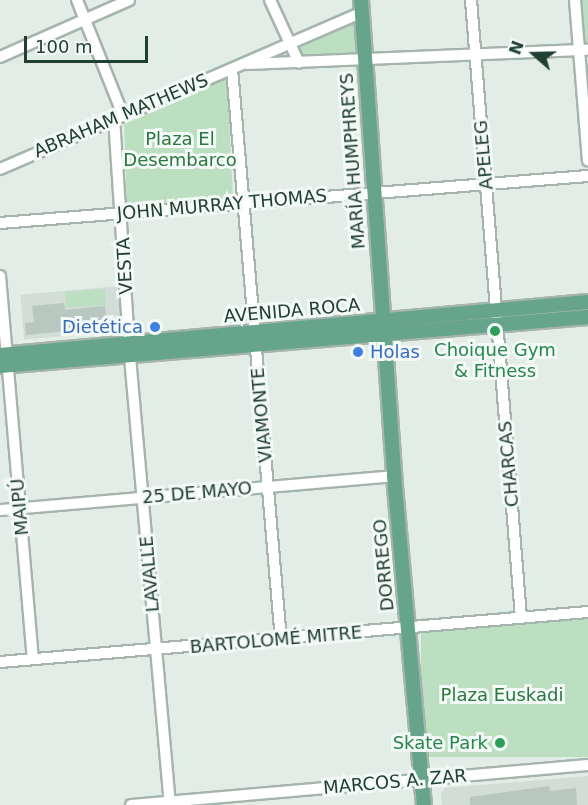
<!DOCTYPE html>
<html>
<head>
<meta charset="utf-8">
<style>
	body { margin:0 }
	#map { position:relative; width:588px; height:805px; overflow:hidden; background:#e3ede7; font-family:"DejaVu Sans",sans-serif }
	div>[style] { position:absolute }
	.built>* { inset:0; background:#d1ddd6; transform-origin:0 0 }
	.green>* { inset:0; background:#bbdfc0; transform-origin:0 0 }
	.building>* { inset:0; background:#b8c8c0 }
	.roads { filter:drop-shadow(2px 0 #a5b5ad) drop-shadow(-2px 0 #a5b5ad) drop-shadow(0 2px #a5b5ad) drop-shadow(0 -2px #a5b5ad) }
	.minor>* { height:10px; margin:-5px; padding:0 5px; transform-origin:5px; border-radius:5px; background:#fff }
	.major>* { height:14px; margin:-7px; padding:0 7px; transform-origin:7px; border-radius:7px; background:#66a48c }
	.dots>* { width:16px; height:16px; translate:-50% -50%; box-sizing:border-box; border:3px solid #f3f9f6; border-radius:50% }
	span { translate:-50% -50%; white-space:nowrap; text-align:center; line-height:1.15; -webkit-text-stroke:6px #f3f9f6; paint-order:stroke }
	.street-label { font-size:18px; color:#223f33 }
	.park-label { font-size:18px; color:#2b773e }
	.shop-label { font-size:18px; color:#366cbe }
	.right { translate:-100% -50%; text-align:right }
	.left { translate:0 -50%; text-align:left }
	.leisure-label { font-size:18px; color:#27864d }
	.north { position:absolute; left:504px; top:24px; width:60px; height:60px; -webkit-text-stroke:4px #f3f9f6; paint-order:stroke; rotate:290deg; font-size:16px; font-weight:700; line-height:24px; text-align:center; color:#223f33 }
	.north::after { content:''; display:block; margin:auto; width:21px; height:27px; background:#223f33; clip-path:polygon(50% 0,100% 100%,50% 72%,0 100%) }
	.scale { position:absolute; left:24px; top:36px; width:124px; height:27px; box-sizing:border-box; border:3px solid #223f33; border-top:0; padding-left:8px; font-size:18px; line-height:21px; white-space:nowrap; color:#223f33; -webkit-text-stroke:4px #f3f9f6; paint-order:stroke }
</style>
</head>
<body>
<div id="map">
	<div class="built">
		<i style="left:120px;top:286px;width:45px;height:100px;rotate:85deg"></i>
		<i style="clip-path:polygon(588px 776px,588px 805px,442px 805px,441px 794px,445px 788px)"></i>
	</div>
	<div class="green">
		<i style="clip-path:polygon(580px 0,588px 0,588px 43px,584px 44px)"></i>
		<i style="clip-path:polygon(358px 20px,361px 57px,302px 59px,297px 47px)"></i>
		<i style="clip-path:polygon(227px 75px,233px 198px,127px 208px,124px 120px)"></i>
		<i style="left:105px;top:289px;width:16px;height:40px;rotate:86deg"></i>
		<i style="left:588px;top:618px;width:139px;height:167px;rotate:90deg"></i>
	</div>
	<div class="building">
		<i style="clip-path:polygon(64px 303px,65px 310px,105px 306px,107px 327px,26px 335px,25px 323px,34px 322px,32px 306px)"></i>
		<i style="clip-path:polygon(549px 786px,550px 791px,576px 788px,577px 805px,470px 805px,470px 797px)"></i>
	</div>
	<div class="roads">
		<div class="minor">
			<i style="left:77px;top:0;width:124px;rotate:68.2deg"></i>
			<i style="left:270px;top:0;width:69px;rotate:65.3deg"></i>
			<i style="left:471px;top:0;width:620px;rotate:85.37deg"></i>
			<i style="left:575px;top:0;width:161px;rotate:85.4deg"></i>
			<i style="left:0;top:57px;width:141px;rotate:-23.8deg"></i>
			<i style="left:247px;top:64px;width:341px;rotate:-2.4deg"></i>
			<i style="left:232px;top:69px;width:574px;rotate:85.1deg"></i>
			<i style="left:114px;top:118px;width:240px;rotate:86.2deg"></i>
			<i style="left:130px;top:357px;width:450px;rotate:84.9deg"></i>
			<i style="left:0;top:169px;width:395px;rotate:-23.4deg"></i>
			<i style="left:0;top:223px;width:590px;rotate:-4.57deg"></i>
			<i style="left:0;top:276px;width:384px;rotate:85.1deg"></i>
			<i style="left:0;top:510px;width:395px;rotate:-4.9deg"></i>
			<i style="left:0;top:662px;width:590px;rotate:-4.86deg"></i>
			<i style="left:131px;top:805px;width:459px;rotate:-5deg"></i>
		</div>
		<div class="major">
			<i style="left:361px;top:0;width:477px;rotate:86deg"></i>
			<i style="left:394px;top:476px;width:330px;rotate:84.8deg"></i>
			<i style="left:0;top:355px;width:590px;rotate:-5.15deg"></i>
			<i style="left:0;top:366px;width:590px;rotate:-4.76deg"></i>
		</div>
	</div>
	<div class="dots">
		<i style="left:155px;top:327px;background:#3f7fe0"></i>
		<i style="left:495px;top:331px;background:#2e9e5b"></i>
		<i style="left:358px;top:352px;background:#3f7fe0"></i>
		<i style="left:500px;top:743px;background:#2e9e5b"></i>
	</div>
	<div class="street-label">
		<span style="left:121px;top:116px;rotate:-23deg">ABRAHAM MATHEWS</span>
		<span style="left:484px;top:155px;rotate:-95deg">APELEG</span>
		<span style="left:353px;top:161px;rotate:-94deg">MARÍA HUMPHREYS</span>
		<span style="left:222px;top:205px;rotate:-5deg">JOHN MURRAY THOMAS</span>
		<span style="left:125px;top:266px;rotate:-93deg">VESTA</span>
		<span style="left:292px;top:311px;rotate:-5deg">AVENIDA ROCA</span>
		<span style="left:262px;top:415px;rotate:-95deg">VIAMONTE</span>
		<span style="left:509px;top:464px;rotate:-95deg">CHARCAS</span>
		<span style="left:197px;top:493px;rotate:-5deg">25 DE MAYO</span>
		<span style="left:20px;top:507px;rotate:-95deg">MAIPÚ</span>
		<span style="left:384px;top:565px;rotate:-95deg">DORREGO</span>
		<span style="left:150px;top:574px;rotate:-95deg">LAVALLE</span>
		<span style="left:276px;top:640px;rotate:-5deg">BARTOLOMÉ MITRE</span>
		<span style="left:395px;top:782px;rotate:-5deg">MARCOS A. ZAR</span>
	</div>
	<div class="park-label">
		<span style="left:180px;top:150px">Plaza El<br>Desembarco</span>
		<span style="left:502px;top:695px">Plaza Euskadi</span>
	</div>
	<div class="shop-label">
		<span class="right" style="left:143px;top:327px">Dietética</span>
		<span class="left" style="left:370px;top:352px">Holas</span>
	</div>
	<div class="leisure-label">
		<span style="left:495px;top:361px">Choique Gym<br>&amp; Fitness</span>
		<span class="right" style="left:488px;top:743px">Skate Park</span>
	</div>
	<div class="north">N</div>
	<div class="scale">100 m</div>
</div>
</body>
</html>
